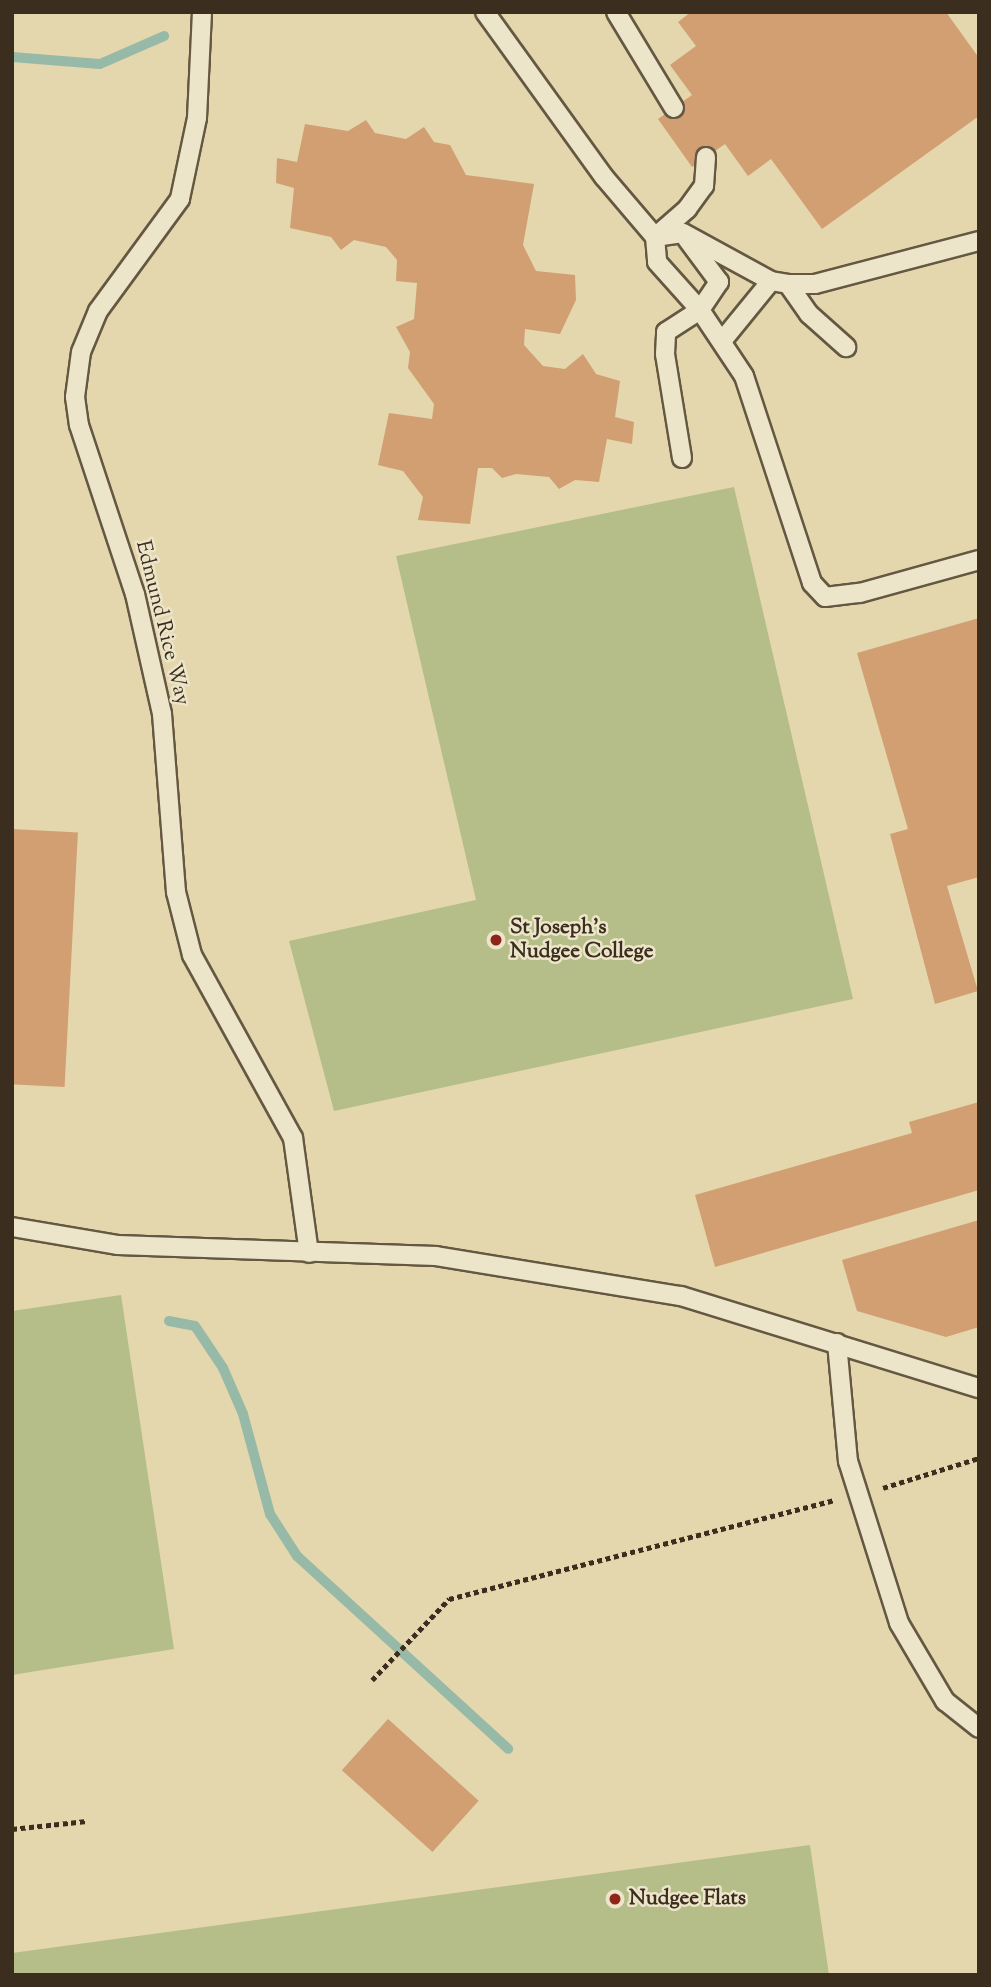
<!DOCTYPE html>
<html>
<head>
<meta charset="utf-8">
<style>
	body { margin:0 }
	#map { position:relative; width:991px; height:1987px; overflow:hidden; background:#e4d7ad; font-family:"Sorts Mill Goudy",serif }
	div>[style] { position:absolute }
	.green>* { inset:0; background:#b5be89 }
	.stream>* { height:10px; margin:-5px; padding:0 5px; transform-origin:5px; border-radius:5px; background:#96baa7 }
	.building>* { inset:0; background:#d19f72; transform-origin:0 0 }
	.path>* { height:4.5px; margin-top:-2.25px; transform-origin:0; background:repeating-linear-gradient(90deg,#3b2e1f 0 5px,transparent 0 8.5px) }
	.roads { filter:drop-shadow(2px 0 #655842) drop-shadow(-2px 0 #655842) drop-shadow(0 2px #655842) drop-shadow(0 -2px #655842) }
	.lane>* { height:18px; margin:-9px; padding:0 9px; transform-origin:9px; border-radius:9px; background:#ede5ca }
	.dots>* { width:19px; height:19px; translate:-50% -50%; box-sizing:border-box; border:4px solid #ede5ca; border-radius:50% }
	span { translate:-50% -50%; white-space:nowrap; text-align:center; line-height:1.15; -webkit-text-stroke:5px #ede5ca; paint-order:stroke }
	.street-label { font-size:21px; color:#3b2e1f }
	.poi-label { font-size:21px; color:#3b2e1f; font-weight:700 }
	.left { translate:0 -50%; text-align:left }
	.frame { position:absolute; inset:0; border:14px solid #3b2e1f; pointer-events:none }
</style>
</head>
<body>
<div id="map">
	<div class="green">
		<i style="clip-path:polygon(734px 487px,853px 999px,334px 1111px,289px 941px,476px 900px,396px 556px)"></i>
		<i style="clip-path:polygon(121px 1295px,174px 1649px,12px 1675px,12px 1311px)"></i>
		<i style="clip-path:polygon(810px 1845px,829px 1975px,12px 1975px,12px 1953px)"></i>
	</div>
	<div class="stream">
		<i style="left:12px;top:57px;width:88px;rotate:4.5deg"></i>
		<i style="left:100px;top:64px;width:70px;rotate:-23.6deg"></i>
		<i style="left:169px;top:1321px;width:26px;rotate:11deg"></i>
		<i style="left:195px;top:1326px;width:50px;rotate:56.3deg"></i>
		<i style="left:223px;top:1368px;width:50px;rotate:66.5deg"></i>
		<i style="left:243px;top:1414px;width:104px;rotate:74.9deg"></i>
		<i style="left:270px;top:1514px;width:50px;rotate:57.3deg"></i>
		<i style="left:297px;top:1556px;width:286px;rotate:42.4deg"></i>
	</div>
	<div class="building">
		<i style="clip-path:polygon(691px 12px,946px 12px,979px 58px,979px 116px,822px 229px,771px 159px,748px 176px,725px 144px,692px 167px,658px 119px,692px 95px,670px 65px,696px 46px,678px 22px)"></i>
		<i style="clip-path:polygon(366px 120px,375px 133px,406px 139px,424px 127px,434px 142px,450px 145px,466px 175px,534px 184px,523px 245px,536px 271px,575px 275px,576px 300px,560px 334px,525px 329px,524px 345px,543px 366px,565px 369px,583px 354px,596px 374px,620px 381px,615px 417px,634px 422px,632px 444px,607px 439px,599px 482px,575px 480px,559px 489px,549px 477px,516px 474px,502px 478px,492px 468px,478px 468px,470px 524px,418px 520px,423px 497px,403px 471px,378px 465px,389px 413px,432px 419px,434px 404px,408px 368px,410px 352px,396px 327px,414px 319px,417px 283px,396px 281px,397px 260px,386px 247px,354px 240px,341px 250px,331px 237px,290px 228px,294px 188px,276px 183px,277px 158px,297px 162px,305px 124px,348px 131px)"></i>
		<i style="clip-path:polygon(979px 618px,979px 877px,947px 886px,978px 991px,935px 1004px,890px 834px,908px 829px,857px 653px)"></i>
		<i style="left:12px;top:829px;width:66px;height:255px;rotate:3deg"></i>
		<i style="clip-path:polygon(979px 1102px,979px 1190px,715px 1267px,695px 1195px,912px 1133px,909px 1122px)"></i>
		<i style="clip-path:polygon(979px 1220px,979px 1327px,946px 1337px,857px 1311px,842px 1260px)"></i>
		<i style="left:388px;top:1719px;width:122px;height:69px;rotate:42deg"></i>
	</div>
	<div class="path">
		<i style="left:883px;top:1488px;width:101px;rotate:-17.4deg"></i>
		<i style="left:372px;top:1680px;width:112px;rotate:-46.5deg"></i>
		<i style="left:449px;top:1599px;width:398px;rotate:-14.4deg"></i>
		<i style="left:12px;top:1829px;width:75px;rotate:-6.1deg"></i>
	</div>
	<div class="roads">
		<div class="lane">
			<i style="left:202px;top:12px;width:106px;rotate:92.7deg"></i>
			<i style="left:197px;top:118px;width:83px;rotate:101.9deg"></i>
			<i style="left:180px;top:199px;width:139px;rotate:126.2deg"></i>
			<i style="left:98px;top:311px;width:44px;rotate:112.5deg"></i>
			<i style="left:81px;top:352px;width:45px;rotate:97.6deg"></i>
			<i style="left:75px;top:397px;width:28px;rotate:82deg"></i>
			<i style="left:79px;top:425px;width:178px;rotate:71.7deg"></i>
			<i style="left:135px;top:594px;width:123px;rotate:77.3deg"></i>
			<i style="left:162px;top:714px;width:179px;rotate:85.5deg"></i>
			<i style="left:176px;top:892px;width:65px;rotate:75.7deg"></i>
			<i style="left:192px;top:955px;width:209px;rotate:61.1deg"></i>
			<i style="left:293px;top:1138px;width:116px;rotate:82.1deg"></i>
			<i style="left:485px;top:12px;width:203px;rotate:54.2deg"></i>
			<i style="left:604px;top:177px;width:79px;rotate:49.6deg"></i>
			<i style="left:655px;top:237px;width:25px;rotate:85deg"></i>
			<i style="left:657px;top:262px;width:64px;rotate:48.1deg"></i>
			<i style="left:700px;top:310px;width:79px;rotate:56.3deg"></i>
			<i style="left:744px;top:376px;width:218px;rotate:71.8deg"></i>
			<i style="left:812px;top:583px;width:19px;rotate:47deg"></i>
			<i style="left:825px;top:597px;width:35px;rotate:-7deg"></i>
			<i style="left:860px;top:593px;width:123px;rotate:-15.5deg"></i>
			<i style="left:616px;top:12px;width:112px;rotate:58.9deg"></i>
			<i style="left:655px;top:237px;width:28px;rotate:-8deg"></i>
			<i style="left:683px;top:233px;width:100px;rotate:28.6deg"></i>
			<i style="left:771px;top:281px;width:17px;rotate:10deg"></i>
			<i style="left:788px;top:284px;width:27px"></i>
			<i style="left:815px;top:284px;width:170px;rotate:-14.7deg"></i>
			<i style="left:655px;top:237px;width:43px;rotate:-41.2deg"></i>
			<i style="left:687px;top:209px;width:29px;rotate:-54deg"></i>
			<i style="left:704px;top:186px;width:29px;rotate:-86deg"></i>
			<i style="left:788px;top:284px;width:37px;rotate:55deg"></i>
			<i style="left:809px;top:314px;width:50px;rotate:41.7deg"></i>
			<i style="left:722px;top:341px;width:77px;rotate:-50.8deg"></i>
			<i style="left:682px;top:458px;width:105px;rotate:-99.3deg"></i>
			<i style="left:665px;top:354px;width:22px;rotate:-87deg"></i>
			<i style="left:666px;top:332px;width:40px;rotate:-32.9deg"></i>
			<i style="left:700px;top:310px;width:34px;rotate:-56deg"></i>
			<i style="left:719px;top:282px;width:54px;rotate:-126.7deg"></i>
			<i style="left:12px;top:1227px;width:108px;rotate:9.6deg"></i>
			<i style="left:118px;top:1245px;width:318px;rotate:2deg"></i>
			<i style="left:436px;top:1256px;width:248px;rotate:9.3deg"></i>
			<i style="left:681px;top:1296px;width:312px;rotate:17.2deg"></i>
			<i style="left:837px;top:1343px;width:119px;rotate:84.7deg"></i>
			<i style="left:848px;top:1461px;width:170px;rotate:72.5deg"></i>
			<i style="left:899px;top:1623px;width:91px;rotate:59.5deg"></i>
			<i style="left:945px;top:1701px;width:43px;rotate:38.5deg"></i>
		</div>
	</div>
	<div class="dots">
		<i style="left:496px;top:940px;background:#8f2418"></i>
		<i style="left:615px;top:1899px;background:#8f2418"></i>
	</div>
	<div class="street-label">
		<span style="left:162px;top:623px;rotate:76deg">Edmund Rice Way</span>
	</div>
	<div class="poi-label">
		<span class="left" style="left:510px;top:940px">St Joseph's<br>Nudgee College</span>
		<span class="left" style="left:629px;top:1899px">Nudgee Flats</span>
	</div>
	<div class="frame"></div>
</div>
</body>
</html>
